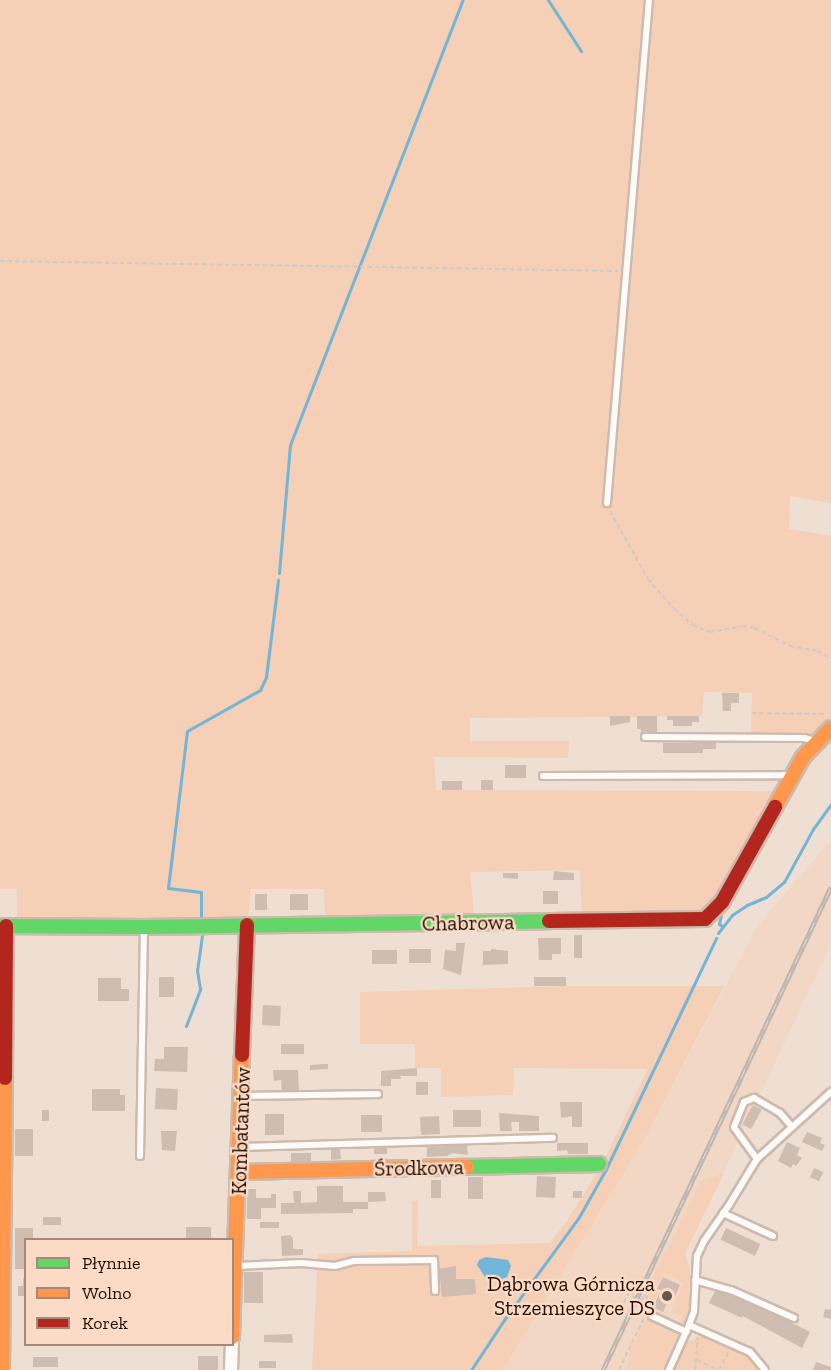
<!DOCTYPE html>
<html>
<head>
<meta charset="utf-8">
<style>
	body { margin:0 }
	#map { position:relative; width:831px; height:1370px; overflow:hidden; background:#efded2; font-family:"Zilla Slab",serif }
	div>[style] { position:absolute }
	.built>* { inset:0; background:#f3d7c5 }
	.green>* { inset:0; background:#f5cfb6 }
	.water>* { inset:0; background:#72b5d6 }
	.stream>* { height:3px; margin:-1.5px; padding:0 1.5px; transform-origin:1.5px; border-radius:1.5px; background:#72b5d6 }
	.building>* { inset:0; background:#cfbdb1; transform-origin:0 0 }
	.path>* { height:2px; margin-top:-1px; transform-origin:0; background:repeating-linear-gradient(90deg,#cfcac5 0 4.5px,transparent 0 7.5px) }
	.roads { filter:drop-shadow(2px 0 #ccbaae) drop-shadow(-2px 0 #ccbaae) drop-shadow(0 2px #ccbaae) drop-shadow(0 -2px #ccbaae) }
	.lane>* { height:6px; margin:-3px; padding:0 3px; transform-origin:3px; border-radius:3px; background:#fdfaf8 }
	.street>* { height:12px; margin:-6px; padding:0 6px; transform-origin:6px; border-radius:6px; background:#fdfaf8 }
	.fast>* { height:14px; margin:-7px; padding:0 7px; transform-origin:7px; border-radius:7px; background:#63d668 }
	.slow>* { height:14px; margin:-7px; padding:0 7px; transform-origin:7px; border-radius:7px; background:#ff974d }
	.jam>* { height:14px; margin:-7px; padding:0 7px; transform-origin:7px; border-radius:7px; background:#b3261e }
	.rail>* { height:5px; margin-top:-2.5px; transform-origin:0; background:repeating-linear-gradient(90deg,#fbdbc6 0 9px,#bbb6b3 0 18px); box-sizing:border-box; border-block:2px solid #bbb6b3 }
	.dots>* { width:16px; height:16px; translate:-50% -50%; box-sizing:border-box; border:3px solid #fbdbc6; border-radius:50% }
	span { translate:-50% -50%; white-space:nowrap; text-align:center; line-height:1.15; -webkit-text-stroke:4.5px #fbdbc6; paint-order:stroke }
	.street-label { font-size:21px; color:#210f03 }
	.poi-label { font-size:21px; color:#210f03 }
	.right { translate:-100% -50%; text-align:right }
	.legend { position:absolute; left:24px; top:1238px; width:210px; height:108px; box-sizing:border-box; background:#fbdbc6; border:2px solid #a48978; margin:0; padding:8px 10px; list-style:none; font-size:18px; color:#210f03 }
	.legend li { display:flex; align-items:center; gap:12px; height:30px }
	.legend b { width:30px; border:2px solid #a48978 }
</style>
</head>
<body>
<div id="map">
	<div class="built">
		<i style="clip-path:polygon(831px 840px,831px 944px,685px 1254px,690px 1271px,685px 1309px,656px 1370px,503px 1370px,645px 1138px,757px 927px)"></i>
	</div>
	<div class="green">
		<i style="clip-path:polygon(0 0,831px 0,831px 503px,790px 496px,789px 529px,831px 536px,831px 722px,813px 737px,751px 736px,752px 693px,704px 692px,702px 716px,470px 718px,470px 741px,569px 741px,568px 758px,434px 757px,436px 790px,779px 791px,707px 910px,582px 917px,580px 870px,470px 872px,474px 916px,325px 918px,324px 889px,251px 889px,248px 918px,17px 920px,17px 889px,0 889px)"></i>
		<i style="clip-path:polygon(568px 986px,724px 986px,645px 1138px,503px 1370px,312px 1370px,318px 1254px,412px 1251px,412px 1202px,418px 1200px,417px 1246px,549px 1243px,567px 1221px,600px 1168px,648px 1069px,514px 1068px,513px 1095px,441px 1097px,441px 1068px,415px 1068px,415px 1044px,360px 1044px,360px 992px)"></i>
		<i style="clip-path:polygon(724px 1173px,685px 1254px,690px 1271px,689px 1307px,684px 1323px,679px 1324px,682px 1316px,671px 1311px,684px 1283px,664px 1273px,655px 1291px,658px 1293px,650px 1310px,654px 1312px,650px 1320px,676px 1332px,678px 1336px,663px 1370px,625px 1370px,631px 1357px,628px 1355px,653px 1304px,647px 1300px,649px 1287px,701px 1181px)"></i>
		<i style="clip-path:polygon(703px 1335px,747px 1357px,759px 1370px,674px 1370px,687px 1342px)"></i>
	</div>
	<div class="water">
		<i style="clip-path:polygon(486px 1257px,508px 1260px,511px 1266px,507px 1277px,499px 1280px,485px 1277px,477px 1265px,479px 1260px)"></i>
	</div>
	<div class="stream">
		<i style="left:548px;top:0;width:61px;rotate:57.1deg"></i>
		<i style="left:279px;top:573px;width:128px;rotate:-85.1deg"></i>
		<i style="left:290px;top:445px;width:477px;rotate:-68.8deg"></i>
		<i style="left:721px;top:915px;width:9px;rotate:103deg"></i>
		<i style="left:719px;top:924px;width:4px;rotate:34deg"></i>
		<i style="left:201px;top:917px;width:25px;rotate:-90deg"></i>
		<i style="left:201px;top:892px;width:33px;rotate:-173deg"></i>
		<i style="left:168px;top:888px;width:158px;rotate:-83.1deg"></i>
		<i style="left:187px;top:731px;width:84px;rotate:-29.3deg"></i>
		<i style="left:260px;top:690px;width:14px;rotate:-65deg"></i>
		<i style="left:266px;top:677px;width:98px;rotate:-82.9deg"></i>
		<i style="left:718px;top:933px;width:23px;rotate:-52deg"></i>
		<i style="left:732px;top:915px;width:18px;rotate:-34deg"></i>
		<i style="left:747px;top:905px;width:21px;rotate:-23deg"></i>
		<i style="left:766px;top:897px;width:23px;rotate:-40deg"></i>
		<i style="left:784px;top:882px;width:60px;rotate:-61.3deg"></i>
		<i style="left:813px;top:829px;width:31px;rotate:-54deg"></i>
		<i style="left:186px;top:1026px;width:40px;rotate:-69deg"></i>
		<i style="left:200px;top:989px;width:18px;rotate:-99deg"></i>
		<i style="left:197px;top:971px;width:37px;rotate:-82deg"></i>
		<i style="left:471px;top:1370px;width:60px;rotate:-56.6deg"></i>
		<i style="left:504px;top:1320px;width:127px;rotate:-53.9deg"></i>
		<i style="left:579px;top:1217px;width:55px;rotate:-60.6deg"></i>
		<i style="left:606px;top:1169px;width:256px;rotate:-64.5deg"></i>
	</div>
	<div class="building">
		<i style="clip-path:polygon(722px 693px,739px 693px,739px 703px,731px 703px,731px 711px,723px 711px)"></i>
		<i style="clip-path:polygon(610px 716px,630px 716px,630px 722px,610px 726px)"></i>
		<i style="clip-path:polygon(637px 716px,657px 716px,657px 735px,641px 735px,641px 729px,637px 729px)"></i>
		<i style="clip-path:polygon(667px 716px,699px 716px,699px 722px,692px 722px,692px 726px,673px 726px,673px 720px,667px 720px)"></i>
		<i style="clip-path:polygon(694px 741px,716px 741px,716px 749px,703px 749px,703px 753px,663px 753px,663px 743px,694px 743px)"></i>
		<i style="left:505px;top:765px;width:21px;height:13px"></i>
		<i style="left:493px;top:780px;width:10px;height:12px;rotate:90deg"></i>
		<i style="left:442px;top:781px;width:20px;height:9px"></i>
		<i style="clip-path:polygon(554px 871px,574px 873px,574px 880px,553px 880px)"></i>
		<i style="clip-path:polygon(503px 873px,518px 873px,518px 879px,503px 878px)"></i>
		<i style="left:543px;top:891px;width:15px;height:13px"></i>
		<i style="left:255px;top:894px;width:12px;height:16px"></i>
		<i style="left:290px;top:894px;width:18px;height:16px"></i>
		<i style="left:574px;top:935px;width:8px;height:23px"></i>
		<i style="clip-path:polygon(538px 938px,561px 938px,561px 954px,552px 954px,552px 960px,539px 960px)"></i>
		<i style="clip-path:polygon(456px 943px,465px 943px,461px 975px,443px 969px,445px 950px,456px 951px)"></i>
		<i style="left:409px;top:949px;width:22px;height:14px"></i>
		<i style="clip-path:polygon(491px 949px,508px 951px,508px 964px,483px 965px,483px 951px,491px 951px)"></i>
		<i style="left:372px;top:950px;width:25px;height:14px"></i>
		<i style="left:159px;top:977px;width:15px;height:20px"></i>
		<i style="left:534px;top:977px;width:32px;height:9px"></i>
		<i style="clip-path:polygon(98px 978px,121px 978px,121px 989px,129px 989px,129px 1001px,98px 1001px)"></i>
		<i style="left:263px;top:1005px;width:18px;height:20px;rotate:3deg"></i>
		<i style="left:281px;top:1044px;width:23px;height:10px"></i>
		<i style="clip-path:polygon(164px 1047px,188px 1047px,187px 1072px,154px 1071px,155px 1059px,164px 1059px)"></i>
		<i style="clip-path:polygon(324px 1064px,328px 1064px,328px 1069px,310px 1070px,310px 1065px)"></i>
		<i style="clip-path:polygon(417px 1068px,417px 1076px,400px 1076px,401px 1079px,391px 1079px,391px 1086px,381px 1086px,381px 1071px)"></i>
		<i style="clip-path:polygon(273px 1070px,298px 1070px,299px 1092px,282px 1092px,281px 1080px,274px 1081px)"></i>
		<i style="left:416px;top:1082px;width:12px;height:13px"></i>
		<i style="left:156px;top:1088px;width:22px;height:21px;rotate:3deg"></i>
		<i style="clip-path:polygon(92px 1089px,120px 1089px,120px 1095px,125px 1095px,125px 1111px,92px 1111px)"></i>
		<i style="clip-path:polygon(560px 1102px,582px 1102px,582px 1127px,572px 1127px,572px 1116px,561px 1118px)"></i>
		<i style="left:753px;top:1105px;width:10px;height:22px;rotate:29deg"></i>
		<i style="left:42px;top:1110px;width:7px;height:11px"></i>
		<i style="left:453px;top:1110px;width:28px;height:17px"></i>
		<i style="clip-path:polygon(499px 1113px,539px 1116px,539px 1131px,519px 1131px,519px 1122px,511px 1122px,512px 1131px,500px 1131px)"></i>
		<i style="left:265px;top:1114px;width:19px;height:21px"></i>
		<i style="left:361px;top:1115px;width:21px;height:17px"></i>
		<i style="left:439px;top:1116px;width:18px;height:19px;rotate:87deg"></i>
		<i style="left:15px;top:1129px;width:18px;height:27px"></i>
		<i style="clip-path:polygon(161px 1131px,177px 1131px,175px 1151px,162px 1150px)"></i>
		<i style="clip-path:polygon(807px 1132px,822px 1138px,820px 1143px,825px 1145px,822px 1151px,802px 1142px)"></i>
		<i style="clip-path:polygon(787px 1142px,800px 1148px,797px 1155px,802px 1158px,796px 1166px,793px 1164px,791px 1168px,778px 1161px)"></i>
		<i style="clip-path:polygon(557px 1143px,588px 1143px,588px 1154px,568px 1154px,567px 1150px,557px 1151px)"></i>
		<i style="clip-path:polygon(467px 1145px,468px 1155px,453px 1153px,446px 1156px,427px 1157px,427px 1147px)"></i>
		<i style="left:374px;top:1148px;width:13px;height:6px"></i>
		<i style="clip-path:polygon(331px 1149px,340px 1149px,341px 1159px,331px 1160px)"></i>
		<i style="left:291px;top:1153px;width:20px;height:15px"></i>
		<i style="left:814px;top:1168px;width:10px;height:10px;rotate:24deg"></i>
		<i style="left:537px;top:1176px;width:19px;height:21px;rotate:3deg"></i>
		<i style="left:468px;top:1177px;width:15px;height:22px"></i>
		<i style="left:431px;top:1180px;width:10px;height:18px"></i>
		<i style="clip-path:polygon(317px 1186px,343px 1186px,343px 1202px,368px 1202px,368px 1209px,353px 1209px,353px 1213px,281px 1214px,281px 1203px,294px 1203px,293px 1191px,301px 1191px,301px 1203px,317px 1202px)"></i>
		<i style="clip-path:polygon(247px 1189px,256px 1189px,256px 1198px,271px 1198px,271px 1194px,276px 1194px,276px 1208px,261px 1208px,261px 1219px,247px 1219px)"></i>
		<i style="left:573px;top:1191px;width:9px;height:7px"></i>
		<i style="clip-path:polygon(368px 1192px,385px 1192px,386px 1201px,368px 1202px)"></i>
		<i style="left:43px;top:1217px;width:18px;height:8px"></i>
		<i style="left:260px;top:1222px;width:19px;height:6px"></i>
		<i style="left:186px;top:1227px;width:25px;height:13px"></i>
		<i style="clip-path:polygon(15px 1228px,33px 1228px,33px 1240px,26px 1240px,26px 1269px,15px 1269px)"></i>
		<i style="left:726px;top:1228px;width:38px;height:13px;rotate:25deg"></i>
		<i style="clip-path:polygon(290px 1235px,293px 1238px,293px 1249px,303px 1249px,303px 1255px,282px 1256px,281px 1236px)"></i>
		<i style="clip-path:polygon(456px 1266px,456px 1279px,475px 1279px,476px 1294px,442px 1297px,439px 1269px)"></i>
		<i style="left:244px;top:1272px;width:19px;height:31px"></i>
		<i style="clip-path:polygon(663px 1277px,680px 1285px,672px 1303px,668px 1301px,663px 1312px,653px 1307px,661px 1290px,657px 1289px)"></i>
		<i style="clip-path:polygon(23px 1278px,26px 1278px,26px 1296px,18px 1296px,18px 1286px,23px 1286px)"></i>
		<i style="clip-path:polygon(717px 1287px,782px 1315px,781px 1317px,810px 1332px,802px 1348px,743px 1316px,742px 1318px,709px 1303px)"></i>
		<i style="clip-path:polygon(825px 1309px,831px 1310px,831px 1319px,823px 1317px)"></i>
		<i style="clip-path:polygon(292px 1334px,293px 1343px,264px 1342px,264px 1335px)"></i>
		<i style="left:198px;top:1356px;width:20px;height:14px"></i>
		<i style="left:33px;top:1357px;width:25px;height:10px"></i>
		<i style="left:259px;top:1361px;width:17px;height:7px"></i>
		<i style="clip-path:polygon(816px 1362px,831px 1367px,831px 1370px,813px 1370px)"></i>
	</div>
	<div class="path">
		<i style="left:0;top:261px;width:618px;rotate:0.93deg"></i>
		<i style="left:610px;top:511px;width:78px;rotate:60.8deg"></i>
		<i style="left:648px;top:579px;width:40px;rotate:49deg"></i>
		<i style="left:674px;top:609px;width:25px;rotate:40deg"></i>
		<i style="left:693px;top:625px;width:18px;rotate:22deg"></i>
		<i style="left:710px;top:632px;width:34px;rotate:-10deg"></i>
		<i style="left:743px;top:626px;width:12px;rotate:9deg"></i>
		<i style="left:755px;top:628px;width:39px;rotate:27deg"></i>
		<i style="left:790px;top:646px;width:27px;rotate:10deg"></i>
		<i style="left:817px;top:651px;width:16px;rotate:27deg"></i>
		<i style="left:752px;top:713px;width:73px;rotate:0.8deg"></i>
		<i style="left:617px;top:1316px;width:31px;rotate:-63deg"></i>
		<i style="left:631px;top:1288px;width:4px;rotate:27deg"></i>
		<i style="left:635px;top:1290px;width:7px;rotate:117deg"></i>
		<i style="left:632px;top:1296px;width:11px;rotate:22deg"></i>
		<i style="left:642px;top:1300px;width:5px;rotate:-68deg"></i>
		<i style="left:644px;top:1295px;width:3px;rotate:18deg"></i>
		<i style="left:647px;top:1296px;width:6px;rotate:108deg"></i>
		<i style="left:645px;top:1302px;width:5px;rotate:22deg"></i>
		<i style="left:650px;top:1304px;width:4px;rotate:104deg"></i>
		<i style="left:697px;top:1360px;width:23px;rotate:25deg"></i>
		<i style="left:619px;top:1370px;width:58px;rotate:-64.3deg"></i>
		<i style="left:695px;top:1370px;width:33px;rotate:-85deg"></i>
		<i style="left:719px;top:1370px;width:21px;rotate:-62deg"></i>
	</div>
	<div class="roads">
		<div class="lane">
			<i style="left:607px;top:503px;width:505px;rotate:-85.23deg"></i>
			<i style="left:645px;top:737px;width:159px;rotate:0.4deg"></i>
			<i style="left:804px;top:738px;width:12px;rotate:14deg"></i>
			<i style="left:543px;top:776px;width:241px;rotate:-0.2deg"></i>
			<i style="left:784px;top:775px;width:4px;rotate:27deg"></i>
			<i style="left:243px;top:1096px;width:135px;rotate:-0.8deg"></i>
			<i style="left:241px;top:1147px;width:312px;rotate:-1.7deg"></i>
			<i style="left:140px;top:1156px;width:226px;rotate:-89deg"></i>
			<i style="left:757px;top:1159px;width:39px;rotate:-126deg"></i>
			<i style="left:734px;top:1127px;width:27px;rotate:-68deg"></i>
			<i style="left:744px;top:1102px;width:11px;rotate:-22deg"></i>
			<i style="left:754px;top:1098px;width:30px;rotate:30deg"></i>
			<i style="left:780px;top:1113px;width:18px;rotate:49deg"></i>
			<i style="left:723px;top:1213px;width:55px;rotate:24.7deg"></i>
			<i style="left:236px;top:1266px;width:65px;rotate:-2.6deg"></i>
			<i style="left:301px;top:1263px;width:34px;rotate:5deg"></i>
			<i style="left:335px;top:1266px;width:20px;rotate:-15deg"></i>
			<i style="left:354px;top:1261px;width:80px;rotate:-0.7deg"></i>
			<i style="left:434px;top:1260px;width:31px;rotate:88deg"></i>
			<i style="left:695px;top:1280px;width:37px;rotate:16deg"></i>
			<i style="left:731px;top:1290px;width:69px;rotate:24deg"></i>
			<i style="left:652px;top:1316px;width:38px;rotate:25deg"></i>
			<i style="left:689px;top:1325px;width:15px;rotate:-70deg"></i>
			<i style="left:694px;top:1311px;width:55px;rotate:-86.9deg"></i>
			<i style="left:697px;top:1256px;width:17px;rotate:-65deg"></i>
			<i style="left:704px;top:1241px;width:44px;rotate:-55.2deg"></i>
			<i style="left:729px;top:1205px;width:54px;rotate:-58.7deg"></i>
			<i style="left:757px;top:1159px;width:100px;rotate:-42.2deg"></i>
			<i style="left:669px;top:1370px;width:49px;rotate:-66deg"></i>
			<i style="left:689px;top:1325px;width:67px;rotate:23.9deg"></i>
			<i style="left:750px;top:1352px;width:23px;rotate:50deg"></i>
		</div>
		<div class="street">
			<i style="left:231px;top:1370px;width:26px;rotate:-88deg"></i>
		</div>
		<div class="fast">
			<i style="left:0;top:926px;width:144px;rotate:0.4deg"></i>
			<i style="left:144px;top:927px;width:405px;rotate:-0.8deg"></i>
			<i style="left:467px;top:1167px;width:132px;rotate:-1.3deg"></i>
		</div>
		<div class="slow">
			<i style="left:775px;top:807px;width:57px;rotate:-60.8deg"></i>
			<i style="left:803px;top:757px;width:40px;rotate:-46deg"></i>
			<i style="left:240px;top:1172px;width:227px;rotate:-1.3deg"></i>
			<i style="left:232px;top:1337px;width:282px;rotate:-88deg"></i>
			<i style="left:2px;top:1370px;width:292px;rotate:-89.4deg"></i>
		</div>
		<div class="jam">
			<i style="left:549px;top:921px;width:156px;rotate:-0.7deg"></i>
			<i style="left:705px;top:919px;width:24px;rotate:-45deg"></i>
			<i style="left:722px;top:902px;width:109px;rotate:-60.8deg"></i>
			<i style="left:242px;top:1055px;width:130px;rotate:-87.8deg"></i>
			<i style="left:5px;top:1078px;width:152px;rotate:-89.6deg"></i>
		</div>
	</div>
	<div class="rail">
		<i style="left:603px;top:1370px;width:534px;rotate:-64.73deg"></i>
	</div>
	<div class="dots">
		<i style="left:667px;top:1296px;background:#69574b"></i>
	</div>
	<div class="street-label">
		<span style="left:468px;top:923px;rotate:-1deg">Chabrowa</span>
		<span style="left:241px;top:1131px;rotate:-88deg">Kombatantów</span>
		<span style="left:419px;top:1168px;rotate:-1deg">Środkowa</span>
	</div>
	<div class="poi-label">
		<span class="right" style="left:655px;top:1296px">Dąbrowa Górnicza<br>Strzemieszyce DS</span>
	</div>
	<ul class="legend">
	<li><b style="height:8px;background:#63d668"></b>Płynnie</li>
	<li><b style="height:8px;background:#ff974d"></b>Wolno</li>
	<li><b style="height:8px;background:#b3261e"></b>Korek</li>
	</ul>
</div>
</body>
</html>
